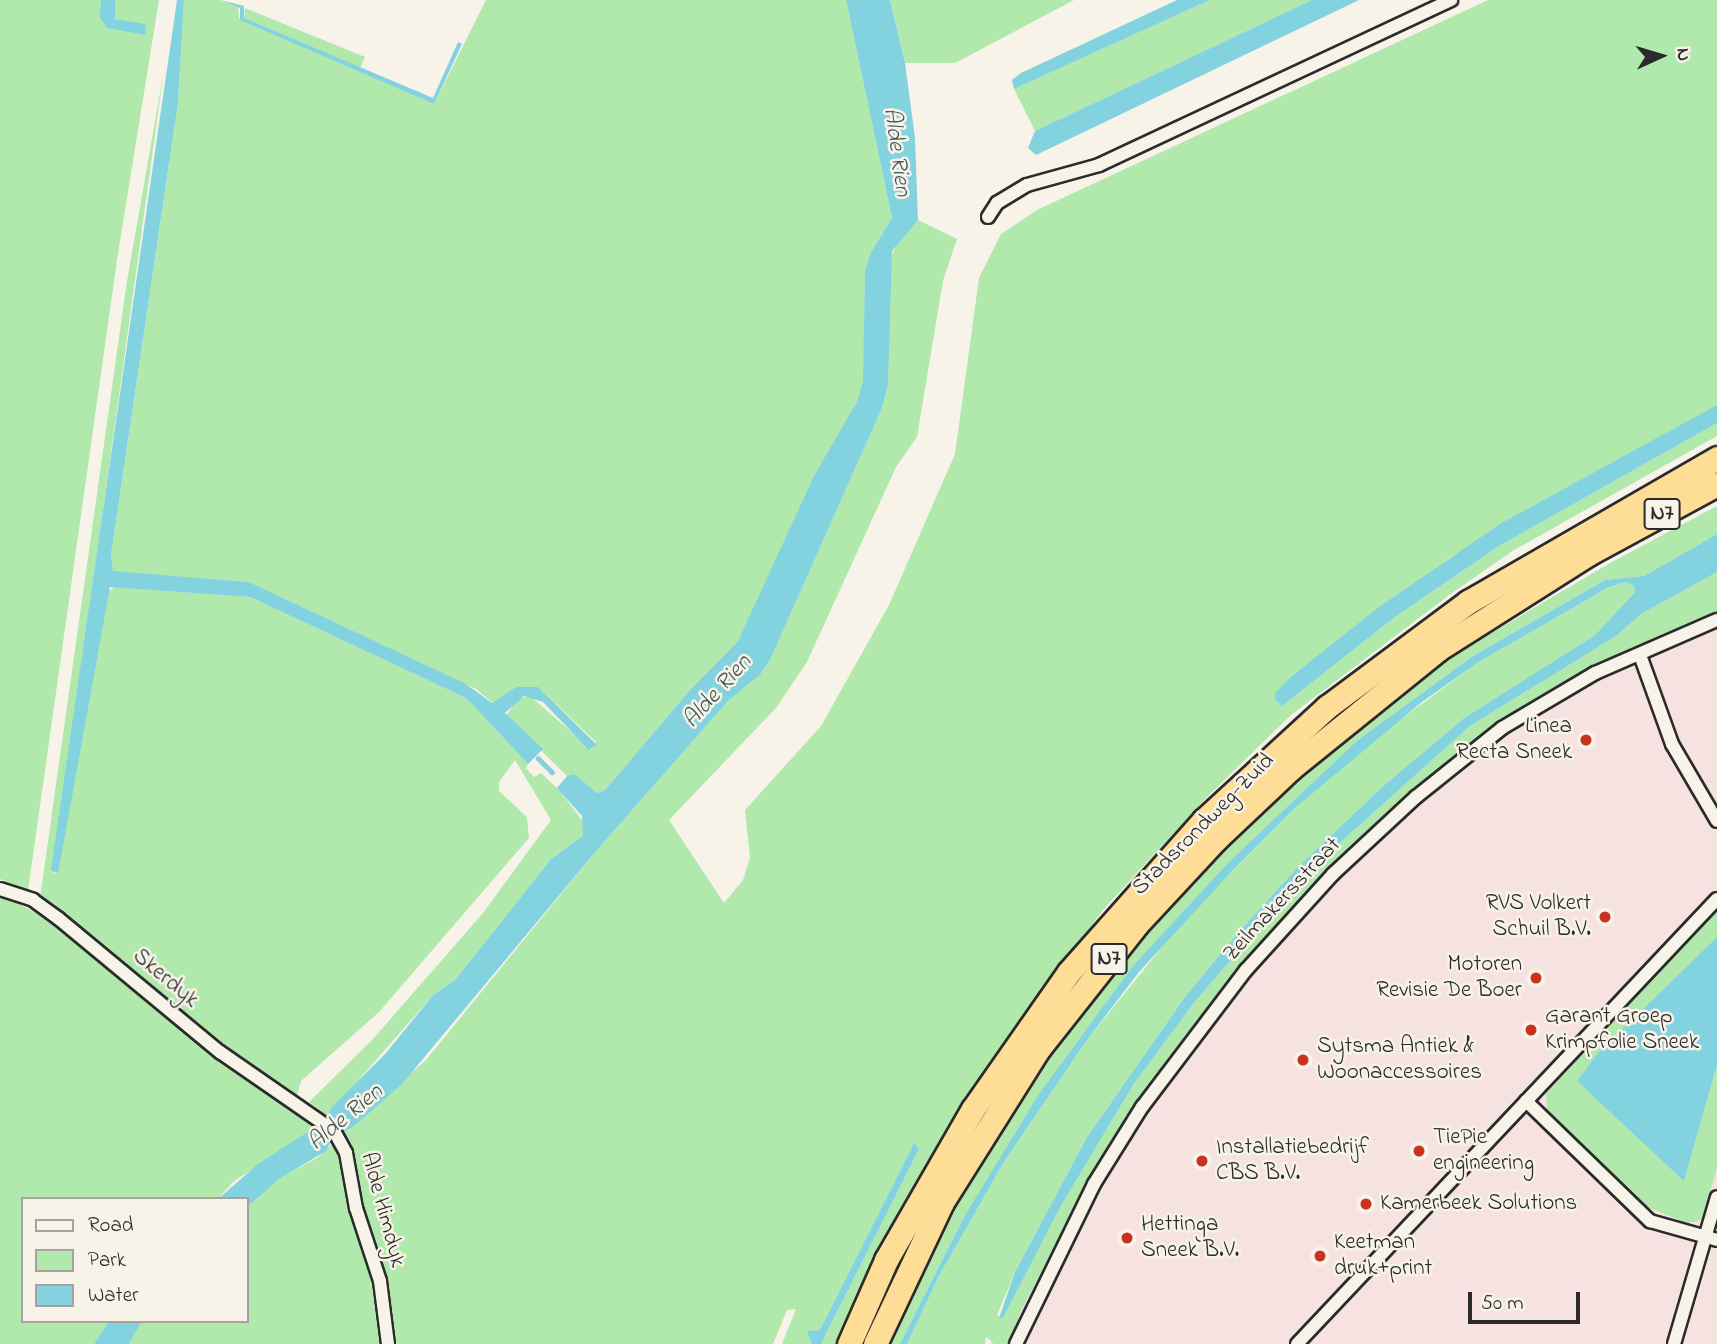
<!DOCTYPE html>
<html>
<head>
<meta charset="utf-8">
<style>
	body { margin:0 }
	#map { position:relative; width:1717px; height:1344px; overflow:hidden; background:#f7f3e8; font-family:"Indie Flower",sans-serif }
	div>[style] { position:absolute }
	.built>* { inset:0; background:#f5e2e1 }
	.green>* { inset:0; background:#b1e9ac }
	.water>* { inset:0; background:#83d2e0 }
	.stream>* { height:4.5px; margin:-2.25px; padding:0 2.25px; transform-origin:2.25px; border-radius:2.25px; background:#83d2e0 }
	.roads { filter:drop-shadow(2px 0 #2b2b2b) drop-shadow(-2px 0 #2b2b2b) drop-shadow(0 2px #2b2b2b) drop-shadow(0 -2px #2b2b2b) }
	.street>* { height:12px; margin:-6px; padding:0 6px; transform-origin:6px; border-radius:6px; background:#f7f3e8 }
	.highway>* { height:23px; margin:-11.5px; padding:0 11.5px; transform-origin:11.5px; border-radius:11.5px; background:#fedd96 }
	.dots>* { width:19px; height:19px; translate:-50% -50%; box-sizing:border-box; border:4px solid #f7f3e8; border-radius:50% }
	span { translate:-50% -50%; white-space:nowrap; text-align:center; line-height:1.15; -webkit-text-stroke:5px #f7f3e8; paint-order:stroke }
	.shield-label span { padding:2px 5px; background:#f7f3e8; border:2px solid; border-radius:5px; -webkit-text-stroke-width:0 }
	.shield-label { font-size:21px; color:#2b2b2b; font-weight:700 }
	.poi-label { font-size:23px; color:#2b2b2b }
	.right { translate:-100% -50%; text-align:right }
	.left { translate:0 -50%; text-align:left }
	.street-label { font-size:23px; color:#2b2b2b }
	.water-label { font-size:24px; color:#415558; font-style:italic }
	.legend { position:absolute; left:21px; top:1197px; width:228px; height:126px; box-sizing:border-box; background:#f7f3e8; border:2px solid #a5a39c; margin:0; padding:9px 12px; list-style:none; font-size:21px; color:#2b2b2b }
	.legend li { display:flex; align-items:center; gap:14px; height:35px }
	.legend b { width:35px; border:2px solid #a5a39c }
	.north { position:absolute; left:1626px; top:21px; width:70px; height:70px; -webkit-text-stroke:5px #f7f3e8; paint-order:stroke; rotate:86deg; font-size:19px; font-weight:700; line-height:28px; text-align:center; color:#2b2b2b }
	.north::after { content:''; display:block; margin:auto; width:24px; height:32px; background:#2b2b2b; clip-path:polygon(50% 0,100% 100%,50% 72%,0 100%) }
	.scale { position:absolute; left:1468px; top:1292px; width:112px; height:32px; box-sizing:border-box; border:4px solid #2b2b2b; border-top:0; padding-left:9px; font-size:21px; line-height:24px; white-space:nowrap; color:#2b2b2b; -webkit-text-stroke:5px #f7f3e8; paint-order:stroke }
</style>
</head>
<body>
<div id="map">
	<div class="built">
		<i style="clip-path:polygon(1717px 559px,1717px 1344px,990px 1344px,1121px 1094px,1386px 790px)"></i>
	</div>
	<div class="green">
		<i style="clip-path:polygon(0 0,101px 0,99px 16px,118px 21px,113px 15px,115px 0,159px 0,117px 260px,28px 891px,0 879px)"></i>
		<i style="clip-path:polygon(184px 0,220px 0,238px 7px,239px 18px,434px 104px,486px 0,846px 0,892px 218px,870px 254px,865px 271px,864px 381px,857px 402px,738px 641px,691px 689px,605px 790px,597px 793px,574px 775px,570px 779px,506px 716px,517px 699px,530px 696px,592px 750px,596px 742px,538px 687px,516px 687px,493px 703px,476px 689px,249px 582px,113px 572px,111px 555px,178px 103px)"></i>
		<i style="clip-path:polygon(890px 0,1074px 0,955px 63px,905px 63px)"></i>
		<i style="clip-path:polygon(1210px 0,1312px 0,1035px 131px,1014px 89px)"></i>
		<i style="clip-path:polygon(1488px 0,1717px 0,1717px 405px,1448px 559px,1292px 676px,1275px 700px,1282px 706px,1395px 617px,1499px 546px,1717px 423px,1717px 436px,1514px 550px,1452px 593px,1291px 715px,1206px 798px,1103px 910px,968px 1095px,889px 1232px,836px 1344px,821px 1344px,919px 1149px,914px 1143px,820px 1330px,813px 1330px,812px 1344px,782px 1344px,796px 1309px,787px 1310px,773px 1344px,396px 1344px,389px 1286px,362px 1205px,352px 1144px,343px 1132px,426px 1060px,597px 850px,729px 700px,760px 675px,770px 660px,882px 408px,888px 385px,890px 259px,900px 237px,918px 220px,957px 239px,943px 281px,917px 437px,896px 467px,807px 662px,776px 708px,669px 820px,724px 903px,743px 880px,750px 858px,745px 810px,821px 726px,889px 605px,955px 454px,979px 278px,1001px 234px,1037px 210px)"></i>
		<i style="clip-path:polygon(245px 8px,365px 57px,360px 68px,244px 18px)"></i>
		<i style="clip-path:polygon(164px 70px,53px 873px,58px 874px,105px 595px,114px 587px,250px 597px,466px 698px,528px 764px,526px 768px,534px 777px,541px 773px,559px 790px,585px 824px,583px 836px,551px 859px,455px 980px,433px 995px,327px 1116px,309px 1102px,373px 1039px,483px 913px,551px 820px,515px 760px,499px 782px,499px 791px,527px 817px,529px 838px,379px 1012px,301px 1081px,297px 1095px,225px 1045px,40px 898px,127px 281px)"></i>
		<i style="clip-path:polygon(1717px 506px,1717px 534px,1644px 576px,1605px 580px,1473px 656px,1359px 739px,1133px 966px,964px 1217px,900px 1344px,885px 1344px,965px 1186px,1049px 1055px,1126px 955px,1233px 838px,1313px 763px,1434px 667px,1610px 563px)"></i>
		<i style="clip-path:polygon(1717px 572px,1717px 613px,1592px 667px,1498px 723px,1412px 791px,1285px 915px,1197px 1020px,1136px 1103px,1088px 1181px,1020px 1313px,1009px 1344px,994px 1344px,986px 1337px,985px 1344px,907px 1344px,939px 1276px,1005px 1160px,1087px 1040px,1183px 921px,1296px 807px,1365px 746px,1477px 663px,1609px 587px,1626px 582px,1634px 586px,1635px 592px,1595px 635px,1464px 718px,1381px 788px,1297px 868px,1236px 935px,1185px 997px,1087px 1137px,1015px 1272px,997px 1315px,1003px 1318px,1062px 1204px,1133px 1085px,1193px 1004px,1304px 875px,1470px 726px,1616px 636px,1641px 614px)"></i>
		<i style="clip-path:polygon(0 894px,50px 920px,317px 1126px,233px 1182px,218px 1199px,23px 1199px,23px 1321px,109px 1321px,94px 1344px,0 1344px)"></i>
		<i style="clip-path:polygon(1717px 909px,1717px 937px,1599px 1052px,1684px 1180px,1717px 1065px,1717px 1168px,1702px 1220px,1686px 1223px,1645px 1206px,1547px 1111px,1546px 1094px)"></i>
		<i style="clip-path:polygon(335px 1141px,376px 1289px,382px 1344px,129px 1344px,142px 1321px,247px 1321px,247px 1207px,278px 1179px,317px 1158px)"></i>
	</div>
	<div class="water">
		<i style="clip-path:polygon(101px 0,115px 0,115px 19px,145px 24px,146px 35px,107px 28px,99px 16px)"></i>
		<i style="clip-path:polygon(177px 0,184px 0,178px 103px,111px 555px,113px 571px,249px 582px,466px 684px,492px 703px,516px 687px,538px 687px,597px 745px,589px 750px,543px 702px,524px 696px,505px 713px,543px 749px,528px 764px,466px 698px,250px 597px,110px 587px,58px 874px,51px 870px)"></i>
		<i style="clip-path:polygon(220px 0,244px 6px,244px 18px,433px 98px,458px 42px,462px 44px,434px 104px,240px 20px,240px 8px)"></i>
		<i style="clip-path:polygon(846px 0,890px 0,905px 63px,915px 138px,918px 220px,892px 251px,888px 385px,882px 408px,770px 660px,760px 675px,729px 700px,597px 850px,402px 1084px,354px 1126px,343px 1132px,339px 1128px,326px 1151px,279px 1179px,247px 1207px,247px 1199px,218px 1199px,258px 1164px,317px 1126px,324px 1128px,332px 1121px,327px 1116px,331px 1108px,386px 1053px,433px 995px,455px 980px,551px 859px,583px 836px,582px 816px,557px 788px,567px 776px,574px 774px,597px 793px,605px 790px,691px 689px,738px 641px,815px 474px,857px 402px,863px 381px,865px 271px,870px 254px,892px 218px)"></i>
		<i style="clip-path:polygon(1177px 0,1210px 0,1014px 89px,1012px 80px,1021px 73px)"></i>
		<i style="clip-path:polygon(1312px 0,1359px 0,1036px 155px,1028px 148px,1035px 131px)"></i>
		<i style="clip-path:polygon(1717px 405px,1717px 423px,1499px 546px,1395px 617px,1282px 706px,1275px 700px,1275px 693px,1292px 676px,1379px 607px,1500px 524px)"></i>
		<i style="clip-path:polygon(1717px 534px,1717px 572px,1641px 614px,1616px 636px,1470px 726px,1304px 875px,1193px 1004px,1133px 1085px,1062px 1204px,1003px 1318px,999px 1318px,1015px 1272px,1087px 1137px,1185px 997px,1236px 935px,1297px 868px,1381px 788px,1464px 718px,1595px 635px,1635px 592px,1634px 586px,1626px 582px,1609px 587px,1477px 663px,1422px 702px,1296px 807px,1234px 869px,1139px 972px,1087px 1040px,1005px 1160px,939px 1276px,907px 1344px,900px 1344px,964px 1217px,1039px 1094px,1133px 966px,1228px 863px,1359px 739px,1473px 656px,1605px 580px,1644px 576px)"></i>
		<i style="clip-path:polygon(1717px 937px,1717px 1065px,1684px 1181px,1577px 1081px,1599px 1052px)"></i>
		<i style="clip-path:polygon(914px 1143px,919px 1149px,821px 1344px,812px 1344px,807px 1331px,820px 1330px)"></i>
		<i style="clip-path:polygon(109px 1321px,142px 1321px,129px 1344px,94px 1344px)"></i>
	</div>
	<div class="stream">
		<i style="left:538px;top:758px;width:20px;rotate:45deg"></i>
	</div>
	<div class="roads">
		<div class="street">
			<i style="left:988px;top:217px;width:17px;rotate:-57deg"></i>
			<i style="left:997px;top:203px;width:35px;rotate:-31deg"></i>
			<i style="left:1027px;top:185px;width:75px;rotate:-15.5deg"></i>
			<i style="left:1099px;top:165px;width:389px;rotate:-25.1deg"></i>
			<i style="left:1640px;top:655px;width:95px;rotate:70.2deg"></i>
			<i style="left:1672px;top:744px;width:89px;rotate:59.7deg"></i>
			<i style="left:0;top:889px;width:35px;rotate:18deg"></i>
			<i style="left:33px;top:900px;width:32px;rotate:36deg"></i>
			<i style="left:59px;top:919px;width:209px;rotate:39.6deg"></i>
			<i style="left:220px;top:1052px;width:139px;rotate:34.7deg"></i>
			<i style="left:334px;top:1131px;width:25px;rotate:61deg"></i>
			<i style="left:346px;top:1153px;width:56px;rotate:79.7deg"></i>
			<i style="left:356px;top:1208px;width:77px;rotate:71.8deg"></i>
			<i style="left:380px;top:1281px;width:64px;rotate:82.8deg"></i>
			<i style="left:1526px;top:1101px;width:173px;rotate:44.1deg"></i>
			<i style="left:1650px;top:1221px;width:70px;rotate:15.8deg"></i>
			<i style="left:1016px;top:1344px;width:178px;rotate:-64deg"></i>
			<i style="left:1094px;top:1184px;width:91px;rotate:-58.1deg"></i>
			<i style="left:1142px;top:1107px;width:172px;rotate:-52.8deg"></i>
			<i style="left:1246px;top:970px;width:130px;rotate:-47.8deg"></i>
			<i style="left:1333px;top:874px;width:113px;rotate:-42.9deg"></i>
			<i style="left:1416px;top:797px;width:110px;rotate:-38.7deg"></i>
			<i style="left:1502px;top:728px;width:108px;rotate:-30.6deg"></i>
			<i style="left:1595px;top:673px;width:133px;rotate:-23.5deg"></i>
			<i style="left:1297px;top:1344px;width:612px;rotate:-46.66deg"></i>
			<i style="left:1674px;top:1344px;width:153px;rotate:-73.7deg"></i>
		</div>
		<div class="highway">
			<i style="left:849px;top:1344px;width:92px;rotate:-66.2deg"></i>
			<i style="left:886px;top:1260px;width:174px;rotate:-60.1deg"></i>
			<i style="left:973px;top:1109px;width:167px;rotate:-55deg"></i>
			<i style="left:1069px;top:972px;width:203px;rotate:-48.4deg"></i>
			<i style="left:1204px;top:820px;width:167px;rotate:-42.6deg"></i>
			<i style="left:1327px;top:707px;width:176px;rotate:-36.7deg"></i>
			<i style="left:1468px;top:602px;width:288px;rotate:-30deg"></i>
			<i style="left:875px;top:1344px;width:157px;rotate:-64.7deg"></i>
			<i style="left:942px;top:1202px;width:182px;rotate:-57.8deg"></i>
			<i style="left:1039px;top:1048px;width:157px;rotate:-51.7deg"></i>
			<i style="left:1136px;top:925px;width:117px;rotate:-47.1deg"></i>
			<i style="left:1216px;top:839px;width:103px;rotate:-43.4deg"></i>
			<i style="left:1291px;top:768px;width:188px;rotate:-38.9deg"></i>
			<i style="left:1437px;top:650px;width:181px;rotate:-32.4deg"></i>
			<i style="left:1590px;top:553px;width:145px;rotate:-28.5deg"></i>
		</div>
	</div>
	<div class="dots">
		<i style="left:1586px;top:740px;background:#c8321e"></i>
		<i style="left:1605px;top:917px;background:#c8321e"></i>
		<i style="left:1536px;top:978px;background:#c8321e"></i>
		<i style="left:1531px;top:1030px;background:#c8321e"></i>
		<i style="left:1303px;top:1060px;background:#c8321e"></i>
		<i style="left:1419px;top:1151px;background:#c8321e"></i>
		<i style="left:1202px;top:1161px;background:#c8321e"></i>
		<i style="left:1366px;top:1204px;background:#c8321e"></i>
		<i style="left:1127px;top:1238px;background:#c8321e"></i>
		<i style="left:1320px;top:1256px;background:#c8321e"></i>
	</div>
	<div class="shield-label">
		<span style="left:1662px;top:514px">N7</span>
		<span style="left:1109px;top:959px">N7</span>
	</div>
	<div class="poi-label">
		<span class="right" style="left:1572px;top:740px">Linea<br>Recta Sneek</span>
		<span class="right" style="left:1591px;top:917px">RVS Volkert<br>Schuil B.V.</span>
		<span class="right" style="left:1522px;top:978px">Motoren<br>Revisie De Boer</span>
		<span class="left" style="left:1545px;top:1030px">Garant Groep<br>Krimpfolie Sneek</span>
		<span class="left" style="left:1317px;top:1060px">Sytsma Antiek &amp;<br>Woonaccessoires</span>
		<span class="left" style="left:1433px;top:1151px">TiePie<br>engineering</span>
		<span class="left" style="left:1216px;top:1161px">Installatiebedrijf<br>CBS B.V.</span>
		<span class="left" style="left:1380px;top:1204px">Kamerbeek Solutions</span>
		<span class="left" style="left:1141px;top:1238px">Hettinga<br>Sneek B.V.</span>
		<span class="left" style="left:1334px;top:1256px">Keetman<br>druk+print</span>
	</div>
	<div class="street-label">
		<span style="left:1204px;top:825px;rotate:-45deg">Stadsrondweg-Zuid</span>
		<span style="left:1283px;top:900px;rotate:-47deg">Zeilmakersstraat</span>
		<span style="left:165px;top:979px;rotate:40deg">Skerdyk</span>
		<span style="left:382px;top:1210px;rotate:75deg">Alde Himdyk</span>
	</div>
	<div class="water-label">
		<span style="left:896px;top:152px;rotate:82deg">Alde Rien</span>
		<span style="left:718px;top:692px;rotate:-48deg">Alde Rien</span>
		<span style="left:346px;top:1118px;rotate:-40deg">Alde Rien</span>
	</div>
	<ul class="legend">
	<li><b style="height:9px;background:#f7f3e8"></b>Road</li>
	<li><b style="height:19px;background:#b1e9ac"></b>Park</li>
	<li><b style="height:19px;background:#83d2e0"></b>Water</li>
	</ul>
	<div class="north">N</div>
	<div class="scale">50 m</div>
</div>
</body>
</html>
